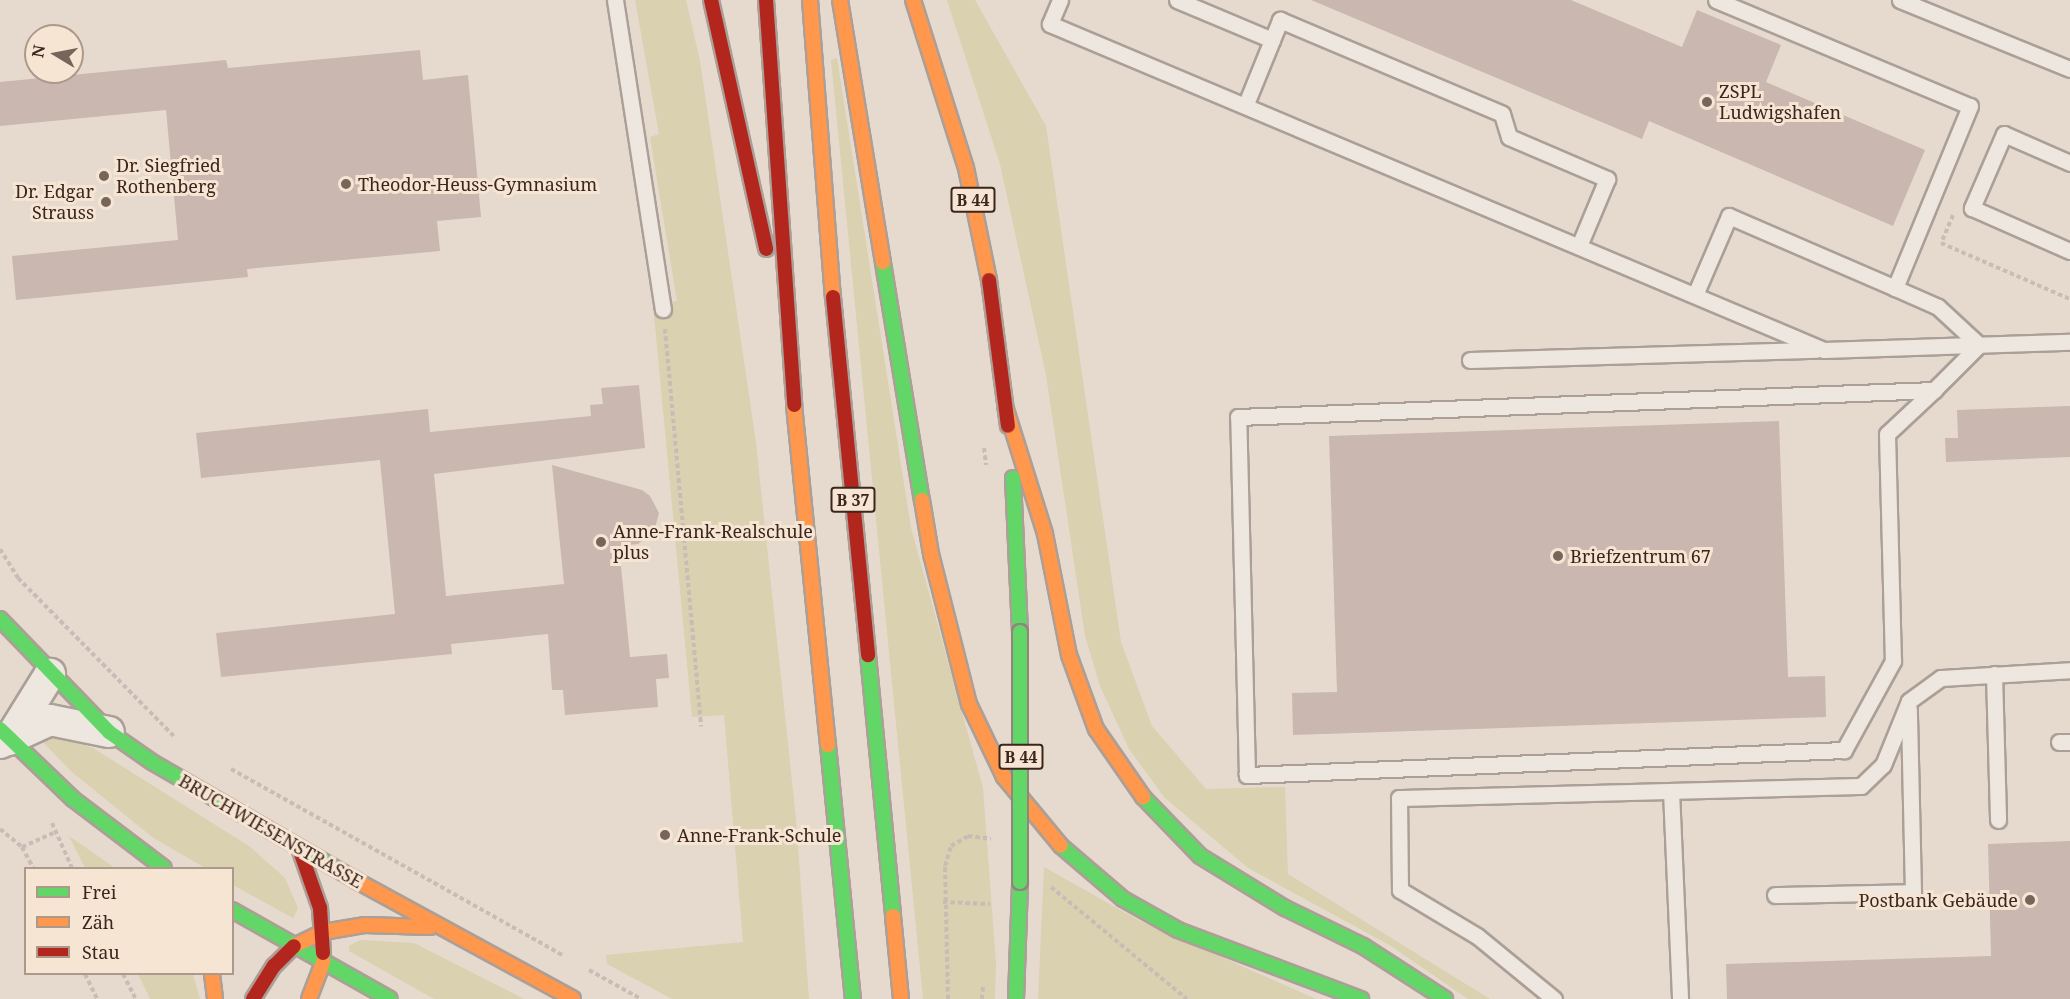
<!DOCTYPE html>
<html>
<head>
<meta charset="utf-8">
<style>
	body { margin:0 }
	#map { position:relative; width:2070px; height:999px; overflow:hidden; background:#e6dace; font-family:"Noto Serif",serif }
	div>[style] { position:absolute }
	.green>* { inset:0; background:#d9d1b0 }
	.building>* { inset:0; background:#cab7af }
	.path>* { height:4px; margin-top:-2px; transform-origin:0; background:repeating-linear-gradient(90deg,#c7bdb6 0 4.5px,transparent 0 7.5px) }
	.roads { filter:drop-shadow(2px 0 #ab9f97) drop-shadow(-2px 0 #ab9f97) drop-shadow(0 2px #ab9f97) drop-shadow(0 -2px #ab9f97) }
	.lane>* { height:15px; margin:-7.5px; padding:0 7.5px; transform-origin:7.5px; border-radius:7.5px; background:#eee7e0 }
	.street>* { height:30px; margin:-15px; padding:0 15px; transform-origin:15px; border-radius:15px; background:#eee7e0 }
	.fast>* { height:14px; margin:-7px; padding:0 7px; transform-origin:7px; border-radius:7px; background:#63d668 }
	.slow>* { height:14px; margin:-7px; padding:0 7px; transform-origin:7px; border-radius:7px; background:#ff974d }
	.jam>* { height:14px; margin:-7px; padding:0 7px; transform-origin:7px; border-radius:7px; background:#b3261e }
	.bridges { filter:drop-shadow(2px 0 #91857e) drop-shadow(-2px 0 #91857e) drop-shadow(0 2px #91857e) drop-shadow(0 -2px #91857e) }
	.fast-bridge>* { height:14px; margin:-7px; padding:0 7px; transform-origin:7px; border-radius:7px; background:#63d668 }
	.dots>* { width:16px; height:16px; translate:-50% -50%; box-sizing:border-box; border:3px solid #f7e5d4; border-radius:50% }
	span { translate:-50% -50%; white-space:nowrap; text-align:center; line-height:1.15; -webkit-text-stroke:6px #f7e5d4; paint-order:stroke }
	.shield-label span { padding:2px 4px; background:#f7e5d4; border:2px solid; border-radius:4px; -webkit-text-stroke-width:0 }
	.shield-label { font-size:16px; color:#3b261e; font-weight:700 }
	.poi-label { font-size:18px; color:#3b261e }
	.left { translate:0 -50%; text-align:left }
	.right { translate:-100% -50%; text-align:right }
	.street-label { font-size:18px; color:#3b261e }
	.legend { position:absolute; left:24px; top:867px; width:210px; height:108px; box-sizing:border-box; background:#f7e5d4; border:2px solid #ac998b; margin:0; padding:8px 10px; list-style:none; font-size:18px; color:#3b261e }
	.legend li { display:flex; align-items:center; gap:12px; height:30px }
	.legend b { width:30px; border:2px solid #ac998b }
	.north { position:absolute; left:24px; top:24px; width:60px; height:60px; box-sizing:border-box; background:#f7e5d4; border:2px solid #ac998b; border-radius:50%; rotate:280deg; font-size:16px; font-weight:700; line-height:24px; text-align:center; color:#3b261e }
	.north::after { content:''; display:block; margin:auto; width:21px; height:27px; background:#77655c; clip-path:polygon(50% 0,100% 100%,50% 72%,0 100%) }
</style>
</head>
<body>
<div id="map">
	<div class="green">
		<i style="clip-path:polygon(635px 0,686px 0,700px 61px,756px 443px,796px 819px,809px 999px,672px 999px,607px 964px,606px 955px,743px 942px,724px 715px,692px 717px,653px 304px,677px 301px,650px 137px,659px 134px)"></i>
		<i style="clip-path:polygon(947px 0,975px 0,1046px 126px,1121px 642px,1152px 726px,1206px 789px,1285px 787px,1288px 874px,1490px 999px,1468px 999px,1391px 946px,1248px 868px,1164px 797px,1129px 749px,1100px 686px,1085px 636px,1046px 375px,1000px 164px)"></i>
		<i style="clip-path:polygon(837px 58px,911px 528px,983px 788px,996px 964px,995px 999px,923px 999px,831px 60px)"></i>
		<i style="clip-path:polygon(42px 730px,93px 748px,249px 846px,285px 878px,298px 908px,293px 918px,233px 885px,232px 868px,205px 868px,152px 837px,72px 772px,38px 737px)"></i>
		<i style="clip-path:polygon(69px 836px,115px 868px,85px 868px)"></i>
		<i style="clip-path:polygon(1044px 867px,1138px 920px,1316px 999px,1038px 999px)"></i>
		<i style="clip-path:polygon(360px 940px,414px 943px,524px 999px,434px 999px,349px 951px,349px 946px)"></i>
		<i style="clip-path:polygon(138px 974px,193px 974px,200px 999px,150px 999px)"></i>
	</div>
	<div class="building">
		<i style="clip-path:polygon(1311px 0,1571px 0,1682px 47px,1697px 10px,1781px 45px,1766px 82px,1925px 150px,1893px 226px,1649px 121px,1642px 139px)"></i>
		<i style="clip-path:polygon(420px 50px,423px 80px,468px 75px,481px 217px,437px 221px,440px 251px,247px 269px,248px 277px,16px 300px,12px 256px,178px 240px,166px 110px,0 126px,0 82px,226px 60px,228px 68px)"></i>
		<i style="clip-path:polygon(639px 385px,645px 448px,434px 474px,446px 596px,564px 584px,552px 465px,642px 490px,650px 496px,659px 513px,654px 532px,638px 544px,619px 546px,630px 657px,667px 654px,669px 678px,656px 679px,658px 707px,565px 715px,563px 690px,552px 690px,548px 634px,451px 644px,452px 654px,221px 677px,216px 633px,395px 614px,380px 460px,201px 478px,196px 433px,428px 409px,430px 432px,591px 416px,590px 405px,603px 404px,601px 388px)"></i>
		<i style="clip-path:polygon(2070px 406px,2070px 457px,1946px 462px,1945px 438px,1958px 438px,1957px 410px)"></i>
		<i style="clip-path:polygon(1779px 421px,1788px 677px,1825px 676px,1826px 717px,1293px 735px,1292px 693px,1337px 692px,1329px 436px)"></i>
		<i style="clip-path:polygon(2070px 841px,2070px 999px,1727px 999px,1726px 964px,1991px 956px,1988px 844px)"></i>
	</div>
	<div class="path">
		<i style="left:1953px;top:215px;width:30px;rotate:113deg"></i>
		<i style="left:1941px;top:243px;width:141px;rotate:23.5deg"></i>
		<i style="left:665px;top:329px;width:399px;rotate:84.8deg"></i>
		<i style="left:984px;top:448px;width:17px;rotate:83deg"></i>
		<i style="left:0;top:549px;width:34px;rotate:58deg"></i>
		<i style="left:18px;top:578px;width:223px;rotate:45.4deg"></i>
		<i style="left:231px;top:769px;width:382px;rotate:29.3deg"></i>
		<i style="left:52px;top:823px;width:49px;rotate:66deg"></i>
		<i style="left:0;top:829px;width:28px;rotate:39deg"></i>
		<i style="left:22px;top:847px;width:24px;rotate:62deg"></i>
		<i style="left:22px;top:847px;width:36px;rotate:-24deg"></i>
		<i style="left:1051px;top:887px;width:176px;rotate:39.5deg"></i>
		<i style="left:943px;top:902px;width:47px;rotate:2.4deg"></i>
		<i style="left:589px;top:970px;width:60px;rotate:29.1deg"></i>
		<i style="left:85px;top:974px;width:28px;rotate:64deg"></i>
		<i style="left:123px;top:974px;width:28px;rotate:63deg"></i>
		<i style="left:948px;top:999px;width:133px;rotate:-91.3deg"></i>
		<i style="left:945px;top:866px;width:21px;rotate:-73deg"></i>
		<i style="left:951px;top:846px;width:20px;rotate:-30deg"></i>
		<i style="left:968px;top:836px;width:23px;rotate:7deg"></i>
		<i style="left:982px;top:999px;width:14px;rotate:-86deg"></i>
	</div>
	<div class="roads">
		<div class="lane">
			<i style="left:615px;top:0;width:313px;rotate:81.2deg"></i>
			<i style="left:1060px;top:0;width:26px;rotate:113deg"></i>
			<i style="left:1050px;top:24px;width:840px;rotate:22.84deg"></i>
			<i style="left:1824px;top:350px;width:246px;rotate:-1.9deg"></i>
			<i style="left:1177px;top:0;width:103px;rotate:22.8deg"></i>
			<i style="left:1272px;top:40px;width:22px;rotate:-68deg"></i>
			<i style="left:1280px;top:20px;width:241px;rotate:22.9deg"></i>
			<i style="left:1502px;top:114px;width:24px;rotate:73deg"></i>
			<i style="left:1509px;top:137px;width:107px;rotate:23.2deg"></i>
			<i style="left:1607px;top:179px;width:73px;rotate:112.7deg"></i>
			<i style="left:1716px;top:0;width:275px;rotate:22.7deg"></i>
			<i style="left:1970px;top:106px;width:197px;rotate:112.4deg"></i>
			<i style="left:1895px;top:288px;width:47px;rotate:23.8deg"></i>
			<i style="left:1938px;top:307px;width:56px;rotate:42.8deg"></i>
			<i style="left:1900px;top:0;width:183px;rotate:22.1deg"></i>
			<i style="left:1246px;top:104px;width:69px;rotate:-67.9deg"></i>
			<i style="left:2070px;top:163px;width:72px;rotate:-156.3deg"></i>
			<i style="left:2004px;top:134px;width:81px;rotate:113.4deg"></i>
			<i style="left:1972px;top:208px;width:107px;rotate:23.7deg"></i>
			<i style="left:1695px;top:295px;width:86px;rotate:-66.7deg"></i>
			<i style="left:1729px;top:216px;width:181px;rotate:23.4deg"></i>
			<i style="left:1470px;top:360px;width:347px;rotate:-1.7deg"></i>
			<i style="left:1934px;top:390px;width:64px;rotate:136.9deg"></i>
			<i style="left:1887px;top:434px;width:227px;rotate:88.5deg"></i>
			<i style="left:1893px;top:661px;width:102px;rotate:118.8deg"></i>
			<i style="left:1844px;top:750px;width:598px;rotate:177.6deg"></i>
			<i style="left:1247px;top:775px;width:358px;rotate:-91.4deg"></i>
			<i style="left:1238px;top:417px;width:697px;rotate:-2.22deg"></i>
			<i style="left:1934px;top:390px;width:64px;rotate:-45deg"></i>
			<i style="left:1994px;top:674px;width:146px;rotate:88.4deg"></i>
			<i style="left:2059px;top:742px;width:11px"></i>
			<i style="left:1671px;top:791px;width:208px;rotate:87.5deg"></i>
			<i style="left:1775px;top:895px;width:138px;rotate:-1.2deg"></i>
			<i style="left:1913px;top:892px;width:183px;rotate:-91.3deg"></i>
			<i style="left:1554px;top:999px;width:99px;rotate:-140.7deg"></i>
			<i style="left:1477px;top:936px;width:90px;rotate:-149.1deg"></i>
			<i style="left:1400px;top:890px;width:92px;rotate:-90.6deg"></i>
			<i style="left:1399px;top:798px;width:462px;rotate:-1.5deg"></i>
			<i style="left:1861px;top:786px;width:30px;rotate:-44deg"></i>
			<i style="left:1883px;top:765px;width:69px;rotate:-67.9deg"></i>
			<i style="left:1909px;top:701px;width:39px;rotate:-36deg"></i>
			<i style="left:1941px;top:678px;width:129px;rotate:-3.5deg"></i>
		</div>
		<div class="street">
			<i style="left:9px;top:740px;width:78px;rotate:-58.2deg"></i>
			<i style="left:0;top:743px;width:55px;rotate:-24.7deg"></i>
			<i style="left:50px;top:720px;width:60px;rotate:11.5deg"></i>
		</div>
		<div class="fast">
			<i style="left:883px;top:263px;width:240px;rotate:80.7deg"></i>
			<i style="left:1013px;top:478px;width:154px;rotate:87.4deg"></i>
			<i style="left:0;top:619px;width:157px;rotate:46deg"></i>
			<i style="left:109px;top:732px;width:52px;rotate:34.9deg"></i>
			<i style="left:152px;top:762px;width:237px;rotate:30.1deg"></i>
			<i style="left:868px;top:655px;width:262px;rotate:84.5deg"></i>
			<i style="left:0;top:729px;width:101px;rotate:43.8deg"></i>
			<i style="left:73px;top:799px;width:114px;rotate:37.2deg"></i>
			<i style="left:828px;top:745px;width:255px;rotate:84.4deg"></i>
			<i style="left:1143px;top:797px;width:82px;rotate:46deg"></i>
			<i style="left:1200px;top:856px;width:100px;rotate:31.5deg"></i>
			<i style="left:1285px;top:908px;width:87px;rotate:26deg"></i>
			<i style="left:1363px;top:946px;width:98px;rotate:32.9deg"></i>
			<i style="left:1061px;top:846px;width:82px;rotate:40.5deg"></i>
			<i style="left:1123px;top:899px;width:63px;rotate:29.4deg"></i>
			<i style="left:1178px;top:930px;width:196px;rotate:20.7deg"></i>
			<i style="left:232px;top:910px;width:181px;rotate:29.4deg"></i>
			<i style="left:1016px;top:999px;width:117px;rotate:-88deg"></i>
		</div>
		<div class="slow">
			<i style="left:810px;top:0;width:298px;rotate:85.6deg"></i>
			<i style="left:840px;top:0;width:266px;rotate:80.7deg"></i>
			<i style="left:913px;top:0;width:176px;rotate:72.5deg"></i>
			<i style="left:966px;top:168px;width:114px;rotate:78.4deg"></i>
			<i style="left:794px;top:405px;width:342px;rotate:84.3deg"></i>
			<i style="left:1005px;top:406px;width:134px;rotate:72.6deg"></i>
			<i style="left:1045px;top:534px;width:123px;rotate:78.8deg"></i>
			<i style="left:1069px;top:655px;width:79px;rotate:70deg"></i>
			<i style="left:1096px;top:729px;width:83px;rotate:55.3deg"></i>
			<i style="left:922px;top:500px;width:55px;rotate:80.5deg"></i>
			<i style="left:931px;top:554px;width:155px;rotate:75.8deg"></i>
			<i style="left:969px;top:704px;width:81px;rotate:64.4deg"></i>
			<i style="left:1004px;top:777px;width:89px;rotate:50.4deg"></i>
			<i style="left:357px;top:881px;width:246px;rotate:28.6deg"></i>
			<i style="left:893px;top:916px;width:83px;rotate:84.5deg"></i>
			<i style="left:294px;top:946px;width:32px;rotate:-26deg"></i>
			<i style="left:323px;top:932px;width:43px;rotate:-9.5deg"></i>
			<i style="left:365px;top:925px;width:65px;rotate:1.8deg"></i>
			<i style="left:212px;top:974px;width:25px;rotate:83deg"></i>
			<i style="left:309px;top:999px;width:40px;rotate:-69deg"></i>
		</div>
		<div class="jam">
			<i style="left:711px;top:0;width:255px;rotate:77.5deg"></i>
			<i style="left:766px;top:0;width:406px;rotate:86deg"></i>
			<i style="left:989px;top:280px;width:147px;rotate:82.6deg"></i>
			<i style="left:833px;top:297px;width:360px;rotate:84.4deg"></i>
			<i style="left:299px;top:848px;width:64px;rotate:70.7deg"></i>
			<i style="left:320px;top:908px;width:45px;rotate:86.2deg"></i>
			<i style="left:253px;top:999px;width:39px;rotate:-58deg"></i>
			<i style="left:274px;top:966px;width:28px;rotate:-45deg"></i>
		</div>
	</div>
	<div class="bridges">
		<div class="fast-bridge">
			<i style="left:1020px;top:632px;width:250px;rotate:90deg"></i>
		</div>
	</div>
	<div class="dots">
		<i style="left:1707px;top:102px;background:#77655c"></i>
		<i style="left:104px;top:176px;background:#77655c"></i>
		<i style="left:346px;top:184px;background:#77655c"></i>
		<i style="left:106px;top:202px;background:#77655c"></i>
		<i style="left:601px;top:542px;background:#77655c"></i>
		<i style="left:1558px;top:556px;background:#77655c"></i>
		<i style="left:665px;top:835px;background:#77655c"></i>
		<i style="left:2030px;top:900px;background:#77655c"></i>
	</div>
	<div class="shield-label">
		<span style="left:973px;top:200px">B 44</span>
		<span style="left:853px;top:500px">B 37</span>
		<span style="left:1021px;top:757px">B 44</span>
	</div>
	<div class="poi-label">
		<span class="left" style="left:1719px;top:102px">ZSPL<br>Ludwigshafen</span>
		<span class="left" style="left:116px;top:176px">Dr. Siegfried<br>Rothenberg</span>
		<span class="left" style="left:358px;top:184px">Theodor-Heuss-Gymnasium</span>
		<span class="right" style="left:94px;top:202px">Dr. Edgar<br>Strauss</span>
		<span class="left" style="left:613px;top:542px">Anne-Frank-Realschule<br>plus</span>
		<span class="left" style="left:1570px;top:556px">Briefzentrum 67</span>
		<span class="left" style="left:677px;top:835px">Anne-Frank-Schule</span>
		<span class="right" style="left:2018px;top:900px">Postbank Gebäude</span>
	</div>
	<div class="street-label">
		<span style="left:271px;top:831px;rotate:30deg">BRUCHWIESENSTRASSE</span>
	</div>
	<ul class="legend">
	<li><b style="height:8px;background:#63d668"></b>Frei</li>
	<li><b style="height:8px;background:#ff974d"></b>Zäh</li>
	<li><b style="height:8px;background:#b3261e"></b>Stau</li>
	</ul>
	<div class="north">N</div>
</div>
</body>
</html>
